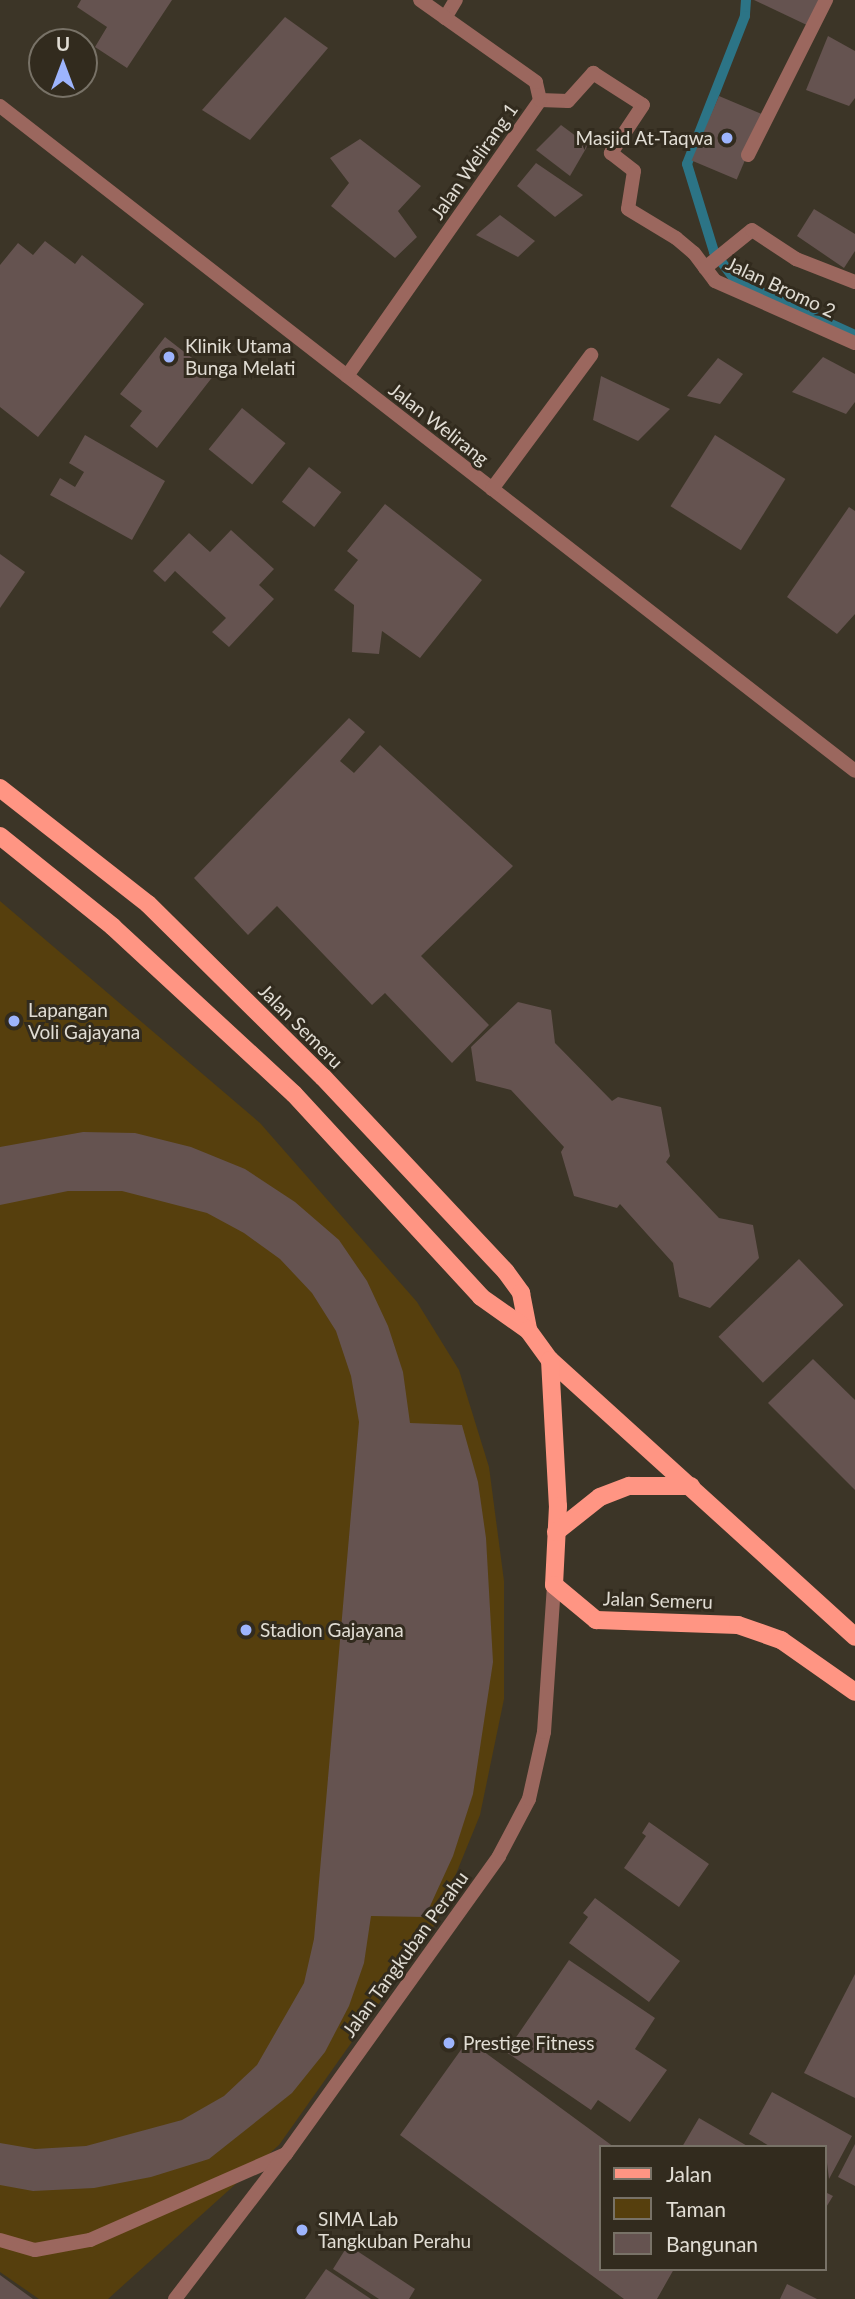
<!DOCTYPE html>
<html>
<head>
<meta charset="utf-8">
<style>
	body { margin:0 }
	#map { position:relative; width:855px; height:2299px; overflow:hidden; background:#3c3527; font-family:Lato,sans-serif }
	div>[style] { position:absolute }
	.green>* { inset:0; background:#563f0d }
	.stream>* { height:10px; margin:-5px; padding:0 5px; transform-origin:5px; border-radius:5px; background:#2c7486 }
	.building>* { inset:0; background:#655350; transform-origin:0 0 }
	.service>* { height:14px; margin:-7px; padding:0 7px; transform-origin:7px; border-radius:7px; background:#9b675e }
	.minor>* { height:14px; margin:-7px; padding:0 7px; transform-origin:7px; border-radius:7px; background:#9b675e }
	.tertiary>* { height:14px; margin:-7px; padding:0 7px; transform-origin:7px; border-radius:7px; background:#9b675e }
	.primary>* { height:18px; margin:-9px; padding:0 9px; transform-origin:9px; border-radius:9px; background:#ff9583 }
	.dots>* { width:19px; height:19px; translate:-50% -50%; box-sizing:border-box; border:4px solid #322b1e; border-radius:50% }
	span { translate:-50% -50%; white-space:nowrap; text-align:center; line-height:1.15; -webkit-text-stroke:6px #322b1e; paint-order:stroke }
	.poi-label { font-size:19px; color:#e1ddd4 }
	.right { translate:-100% -50%; text-align:right }
	.left { translate:0 -50%; text-align:left }
	.street-label { font-size:19px; color:#e1ddd4 }
	.legend { position:absolute; left:599px; top:2145px; width:228px; height:126px; box-sizing:border-box; background:#322b1e; border:2px solid #787267; margin:0; padding:9px 12px; list-style:none; font-size:21px; color:#e1ddd4 }
	.legend li { display:flex; align-items:center; gap:14px; height:35px }
	.legend b { width:35px; border:2px solid #787267 }
	.north { position:absolute; left:28px; top:28px; width:70px; height:70px; box-sizing:border-box; background:#322b1e; border:2px solid #787267; border-radius:50%; rotate:0deg; font-size:19px; font-weight:700; line-height:28px; text-align:center; color:#e1ddd4 }
	.north::after { content:''; display:block; margin:auto; width:24px; height:32px; background:#9db4fd; clip-path:polygon(50% 0,100% 100%,50% 72%,0 100%) }
</style>
</head>
<body>
<div id="map">
	<div class="green">
		<i style="clip-path:polygon(0 901px,260px 1123px,417px 1302px,459px 1370px,489px 1467px,504px 1581px,504px 1699px,480px 1815px,436px 1923px,279px 2145px,108px 2299px,39px 2299px,0 2272px)"></i>
	</div>
	<div class="stream">
		<i style="left:746px;top:0;width:16px;rotate:94deg"></i>
		<i style="left:745px;top:16px;width:159px;rotate:111.4deg"></i>
		<i style="left:687px;top:164px;width:92px;rotate:72.9deg"></i>
		<i style="left:714px;top:252px;width:36px;rotate:53deg"></i>
		<i style="left:736px;top:281px;width:131px;rotate:24.4deg"></i>
	</div>
	<div class="building">
		<i style="clip-path:polygon(81px 0,172px 0,127px 68px,95px 47px,107px 27px,77px 7px)"></i>
		<i style="clip-path:polygon(754px 0,823px 0,811px 27px)"></i>
		<i style="clip-path:polygon(285px 17px,328px 48px,250px 140px,202px 110px)"></i>
		<i style="clip-path:polygon(828px 36px,855px 51px,855px 98px,849px 106px,806px 90px)"></i>
		<i style="left:719px;top:96px;width:49px;height:70px;rotate:23deg"></i>
		<i style="clip-path:polygon(561px 125px,588px 145px,570px 176px,536px 150px)"></i>
		<i style="clip-path:polygon(360px 139px,421px 186px,398px 211px,417px 237px,395px 258px,331px 206px,349px 183px,330px 158px)"></i>
		<i style="clip-path:polygon(536px 163px,583px 195px,555px 217px,517px 186px)"></i>
		<i style="clip-path:polygon(814px 209px,855px 234px,855px 251px,844px 268px,797px 236px)"></i>
		<i style="clip-path:polygon(500px 215px,535px 241px,518px 257px,476px 235px)"></i>
		<i style="clip-path:polygon(45px 241px,75px 264px,82px 255px,144px 304px,38px 437px,0 407px,0 265px,18px 243px,33px 255px)"></i>
		<i style="clip-path:polygon(165px 337px,214px 375px,157px 448px,130px 426px,142px 411px,120px 394px)"></i>
		<i style="clip-path:polygon(823px 357px,855px 374px,855px 402px,846px 414px,792px 392px)"></i>
		<i style="clip-path:polygon(718px 358px,743px 374px,720px 404px,687px 396px)"></i>
		<i style="clip-path:polygon(601px 376px,670px 409px,638px 441px,593px 420px)"></i>
		<i style="left:242px;top:408px;width:56px;height:53px;rotate:39deg"></i>
		<i style="clip-path:polygon(85px 435px,165px 481px,132px 540px,50px 495px,60px 478px,75px 487px,84px 472px,69px 463px)"></i>
		<i style="left:715px;top:435px;width:83px;height:84px;rotate:32deg"></i>
		<i style="left:309px;top:467px;width:41px;height:44px;rotate:38deg"></i>
		<i style="clip-path:polygon(385px 504px,482px 580px,420px 658px,382px 631px,379px 654px,352px 652px,354px 605px,334px 590px,358px 560px,347px 551px)"></i>
		<i style="clip-path:polygon(849px 507px,855px 511px,855px 614px,837px 634px,787px 597px)"></i>
		<i style="clip-path:polygon(231px 530px,274px 569px,259px 585px,274px 599px,229px 647px,212px 632px,226px 618px,175px 571px,165px 582px,153px 571px,189px 533px,210px 552px)"></i>
		<i style="clip-path:polygon(0 554px,25px 572px,0 608px)"></i>
		<i style="clip-path:polygon(349px 718px,365px 732px,340px 761px,354px 773px,380px 745px,513px 866px,421px 956px,489px 1025px,452px 1063px,385px 993px,372px 1005px,277px 906px,248px 935px,194px 878px)"></i>
		<i style="clip-path:polygon(518px 1002px,551px 1010px,555px 1043px,612px 1101px,618px 1097px,661px 1107px,670px 1156px,666px 1162px,719px 1218px,753px 1225px,759px 1258px,710px 1308px,679px 1297px,673px 1263px,620px 1204px,617px 1208px,574px 1196px,561px 1152px,564px 1147px,511px 1090px,476px 1081px,471px 1047px)"></i>
		<i style="clip-path:polygon(83px 1132px,135px 1133px,191px 1147px,245px 1169px,295px 1202px,339px 1240px,367px 1281px,388px 1326px,403px 1372px,410px 1423px,462px 1425px,478px 1482px,486px 1538px,493px 1662px,473px 1794px,453px 1856px,425px 1917px,371px 1916px,364px 1963px,349px 2006px,325px 2052px,292px 2093px,209px 2159px,151px 2177px,94px 2188px,33px 2191px,0 2185px,0 2143px,35px 2149px,86px 2146px,182px 2120px,224px 2096px,257px 2065px,304px 1983px,314px 1939px,359px 1422px,351px 1376px,336px 1331px,312px 1293px,280px 1259px,244px 1233px,207px 1213px,122px 1191px,68px 1191px,0 1205px,0 1147px)"></i>
		<i style="left:799px;top:1259px;width:64px;height:112px;rotate:46deg"></i>
		<i style="clip-path:polygon(813px 1359px,855px 1400px,855px 1490px,768px 1403px)"></i>
		<i style="clip-path:polygon(649px 1822px,709px 1864px,679px 1907px,624px 1868px,646px 1836px,642px 1833px)"></i>
		<i style="clip-path:polygon(595px 1898px,680px 1961px,649px 2002px,569px 1943px,588px 1917px,583px 1913px)"></i>
		<i style="clip-path:polygon(569px 1960px,655px 2018px,635px 2049px,667px 2070px,630px 2122px,598px 2100px,591px 2110px,506px 2052px)"></i>
		<i style="clip-path:polygon(855px 1974px,855px 2098px,804px 2073px)"></i>
		<i style="clip-path:polygon(468px 2040px,614px 2147px,601px 2147px,601px 2269px,674px 2269px,657px 2299px,624px 2299px,400px 2135px)"></i>
		<i style="clip-path:polygon(772px 2092px,852px 2136px,829px 2179px,825px 2147px,771px 2147px,749px 2134px)"></i>
		<i style="clip-path:polygon(699px 2118px,749px 2147px,682px 2147px)"></i>
		<i style="clip-path:polygon(855px 2144px,855px 2186px,838px 2177px)"></i>
		<i style="clip-path:polygon(825px 2192px,833px 2196px,825px 2209px)"></i>
		<i style="clip-path:polygon(348px 2245px,415px 2289px,409px 2299px,379px 2299px,333px 2269px)"></i>
		<i style="clip-path:polygon(326px 2269px,371px 2299px,305px 2299px)"></i>
		<i style="clip-path:polygon(0 2275px,33px 2299px,0 2299px)"></i>
		<i style="clip-path:polygon(787px 2284px,817px 2299px,780px 2299px)"></i>
	</div>
	<div class="service">
		<i style="left:748px;top:155px;width:174px;rotate:-63.3deg"></i>
		<i style="left:0;top:2240px;width:36px;rotate:16deg"></i>
		<i style="left:35px;top:2250px;width:56px;rotate:-10.3deg"></i>
		<i style="left:90px;top:2240px;width:214px;rotate:-23.7deg"></i>
	</div>
	<div class="minor">
		<i style="left:445px;top:18px;width:21px;rotate:-59deg"></i>
		<i style="left:540px;top:100px;width:28px;rotate:2deg"></i>
		<i style="left:568px;top:101px;width:38px;rotate:-48deg"></i>
		<i style="left:593px;top:73px;width:59px;rotate:32.6deg"></i>
		<i style="left:643px;top:105px;width:58px;rotate:123.7deg"></i>
		<i style="left:611px;top:153px;width:29px;rotate:38deg"></i>
		<i style="left:634px;top:171px;width:38px;rotate:99deg"></i>
		<i style="left:628px;top:209px;width:56px;rotate:31.1deg"></i>
		<i style="left:676px;top:238px;width:23px;rotate:40deg"></i>
		<i style="left:694px;top:253px;width:35px;rotate:53deg"></i>
		<i style="left:715px;top:281px;width:153px;rotate:23.9deg"></i>
		<i style="left:0;top:106px;width:1083px;rotate:37.87deg"></i>
		<i style="left:705px;top:268px;width:60px;rotate:-39deg"></i>
		<i style="left:752px;top:230px;width:53px;rotate:33.4deg"></i>
		<i style="left:796px;top:259px;width:63px;rotate:21.3deg"></i>
		<i style="left:347px;top:376px;width:337px;rotate:-55deg"></i>
		<i style="left:540px;top:100px;width:18px;rotate:-103deg"></i>
		<i style="left:536px;top:82px;width:142px;rotate:-144.7deg"></i>
		<i style="left:492px;top:489px;width:167px;rotate:-53.5deg"></i>
	</div>
	<div class="tertiary">
		<i style="left:175px;top:2299px;width:183px;rotate:-52.6deg"></i>
		<i style="left:286px;top:2154px;width:366px;rotate:-54.4deg"></i>
		<i style="left:499px;top:1856px;width:64px;rotate:-62.2deg"></i>
		<i style="left:529px;top:1799px;width:69px;rotate:-77.4deg"></i>
		<i style="left:544px;top:1732px;width:147px;rotate:-86.1deg"></i>
	</div>
	<div class="primary">
		<i style="left:0;top:788px;width:188px;rotate:38.1deg"></i>
		<i style="left:148px;top:904px;width:246px;rotate:44.7deg"></i>
		<i style="left:323px;top:1077px;width:267px;rotate:46.8deg"></i>
		<i style="left:506px;top:1272px;width:26px;rotate:54deg"></i>
		<i style="left:521px;top:1293px;width:38px;rotate:79deg"></i>
		<i style="left:0;top:836px;width:145px;rotate:38.8deg"></i>
		<i style="left:113px;top:927px;width:246px;rotate:42.7deg"></i>
		<i style="left:294px;top:1094px;width:276px;rotate:47.3deg"></i>
		<i style="left:481px;top:1297px;width:57px;rotate:35.1deg"></i>
		<i style="left:528px;top:1330px;width:37px;rotate:54deg"></i>
		<i style="left:550px;top:1360px;width:412px;rotate:42.2deg"></i>
		<i style="left:550px;top:1360px;width:146px;rotate:86.9deg"></i>
		<i style="left:558px;top:1506px;width:79px;rotate:92.9deg"></i>
		<i style="left:554px;top:1585px;width:55px;rotate:39.8deg"></i>
		<i style="left:596px;top:1620px;width:142px;rotate:2deg"></i>
		<i style="left:738px;top:1625px;width:46px;rotate:19.2deg"></i>
		<i style="left:781px;top:1640px;width:90px;rotate:35.1deg"></i>
		<i style="left:556px;top:1532px;width:56px;rotate:-38.5deg"></i>
		<i style="left:600px;top:1497px;width:31px;rotate:-21deg"></i>
		<i style="left:629px;top:1486px;width:62px"></i>
	</div>
	<div class="dots">
		<i style="left:727px;top:138px;background:#9db4fd"></i>
		<i style="left:169px;top:357px;background:#9db4fd"></i>
		<i style="left:14px;top:1021px;background:#9db4fd"></i>
		<i style="left:246px;top:1630px;background:#9db4fd"></i>
		<i style="left:449px;top:2043px;background:#9db4fd"></i>
		<i style="left:302px;top:2230px;background:#9db4fd"></i>
	</div>
	<div class="poi-label">
		<span class="right" style="left:713px;top:138px">Masjid At-Taqwa</span>
		<span class="left" style="left:185px;top:357px">Klinik Utama<br>Bunga Melati</span>
		<span class="left" style="left:28px;top:1021px">Lapangan<br>Voli Gajayana</span>
		<span class="left" style="left:260px;top:1630px">Stadion Gajayana</span>
		<span class="left" style="left:463px;top:2043px">Prestige Fitness</span>
		<span class="left" style="left:318px;top:2230px">SIMA Lab<br>Tangkuban Perahu</span>
	</div>
	<div class="street-label">
		<span style="left:474px;top:161px;rotate:-55deg">Jalan Welirang 1</span>
		<span style="left:781px;top:287px;rotate:25deg">Jalan Bromo 2</span>
		<span style="left:439px;top:424px;rotate:38deg">Jalan Welirang</span>
		<span style="left:301px;top:1026px;rotate:45deg">Jalan Semeru</span>
		<span style="left:658px;top:1600px;rotate:2deg">Jalan Semeru</span>
		<span style="left:405px;top:1954px;rotate:-54deg">Jalan Tangkuban Perahu</span>
	</div>
	<ul class="legend">
	<li><b style="height:9px;background:#ff9583"></b>Jalan</li>
	<li><b style="height:19px;background:#563f0d"></b>Taman</li>
	<li><b style="height:19px;background:#655350"></b>Bangunan</li>
	</ul>
	<div class="north">U</div>
</div>
</body>
</html>
